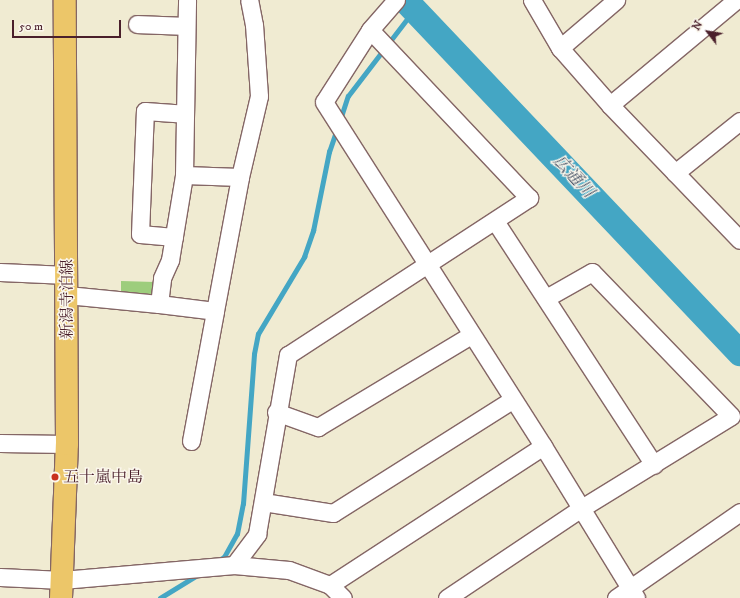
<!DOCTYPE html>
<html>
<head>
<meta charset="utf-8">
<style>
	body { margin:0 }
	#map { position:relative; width:740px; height:598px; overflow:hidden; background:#f0ebd2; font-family:"IM FELL DW Pica","Noto Serif JP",serif }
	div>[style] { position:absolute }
	.green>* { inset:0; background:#9dcd7c }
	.stream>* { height:4.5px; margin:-2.25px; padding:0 2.25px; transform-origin:2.25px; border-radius:2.25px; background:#44a6c4 }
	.river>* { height:26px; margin:-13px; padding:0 13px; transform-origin:13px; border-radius:13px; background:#44a6c4 }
	.roads { filter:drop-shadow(1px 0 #846665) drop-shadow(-1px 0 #846665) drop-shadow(0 1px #846665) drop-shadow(0 -1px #846665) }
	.minor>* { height:17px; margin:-8.5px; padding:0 8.5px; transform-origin:8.5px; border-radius:8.5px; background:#fff }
	.major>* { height:22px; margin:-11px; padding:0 11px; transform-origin:11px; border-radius:11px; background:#ecc669 }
	.dots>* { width:11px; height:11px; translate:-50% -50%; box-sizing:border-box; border:2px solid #fbf7ec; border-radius:50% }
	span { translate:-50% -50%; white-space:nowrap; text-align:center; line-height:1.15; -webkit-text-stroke:3px #fbf7ec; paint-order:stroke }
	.street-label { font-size:16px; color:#4a1f2b }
	.poi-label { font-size:16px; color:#4a1f2b }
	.left { translate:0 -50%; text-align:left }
	.water-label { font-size:17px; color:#485568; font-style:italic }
	.north { position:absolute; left:688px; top:12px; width:40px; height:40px; -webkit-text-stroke:3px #fbf7ec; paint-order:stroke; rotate:301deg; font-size:11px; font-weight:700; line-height:16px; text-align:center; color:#4a1f2b }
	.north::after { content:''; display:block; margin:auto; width:14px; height:18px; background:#4a1f2b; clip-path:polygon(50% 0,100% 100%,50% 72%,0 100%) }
	.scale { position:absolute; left:12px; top:20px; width:109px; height:18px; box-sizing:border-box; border:2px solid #4a1f2b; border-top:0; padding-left:5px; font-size:12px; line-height:14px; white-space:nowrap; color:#4a1f2b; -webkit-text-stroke:3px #fbf7ec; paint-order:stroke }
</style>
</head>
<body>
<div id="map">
	<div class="green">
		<i style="clip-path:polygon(121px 281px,155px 282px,151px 296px,121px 296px)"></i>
	</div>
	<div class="stream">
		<i style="left:340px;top:120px;width:25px;rotate:-72deg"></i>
		<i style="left:348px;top:96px;width:108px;rotate:-52.5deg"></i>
		<i style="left:219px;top:560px;width:6px;rotate:-31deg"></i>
		<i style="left:224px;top:557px;width:26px;rotate:-61deg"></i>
		<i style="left:237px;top:534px;width:31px;rotate:-79deg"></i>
		<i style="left:243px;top:504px;width:150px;rotate:-85.8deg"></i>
		<i style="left:254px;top:354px;width:20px;rotate:-79deg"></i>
		<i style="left:258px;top:334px;width:90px;rotate:-59.1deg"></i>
		<i style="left:304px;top:257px;width:28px;rotate:-71deg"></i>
		<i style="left:313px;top:231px;width:81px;rotate:-78.6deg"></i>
		<i style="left:329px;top:152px;width:24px;rotate:-71deg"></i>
		<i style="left:160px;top:598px;width:46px;rotate:-31.6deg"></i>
	</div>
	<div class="river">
		<i style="left:405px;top:0;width:487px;rotate:46.5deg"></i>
	</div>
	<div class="roads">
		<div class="minor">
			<i style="left:396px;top:0;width:40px;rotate:131deg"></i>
			<i style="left:370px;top:30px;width:85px;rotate:122.6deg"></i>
			<i style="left:324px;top:102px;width:408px;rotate:57.5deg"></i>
			<i style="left:543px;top:446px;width:178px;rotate:58.5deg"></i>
			<i style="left:532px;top:0;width:56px;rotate:59.7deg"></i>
			<i style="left:560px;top:48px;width:76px;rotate:48.7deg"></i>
			<i style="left:610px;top:105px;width:187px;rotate:46.1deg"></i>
			<i style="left:137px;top:24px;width:49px;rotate:2.3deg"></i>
			<i style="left:560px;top:48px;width:74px;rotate:-40.6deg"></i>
			<i style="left:610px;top:105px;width:164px;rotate:-39.8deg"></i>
			<i style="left:675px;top:173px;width:83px;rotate:-38.7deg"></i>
			<i style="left:184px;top:175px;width:56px;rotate:2deg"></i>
			<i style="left:240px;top:177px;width:83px;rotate:-76.8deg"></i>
			<i style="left:259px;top:96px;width:71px;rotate:-94deg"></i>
			<i style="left:254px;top:25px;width:25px;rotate:-101deg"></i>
			<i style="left:495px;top:221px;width:291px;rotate:56.9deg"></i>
			<i style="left:174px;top:237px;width:34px;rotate:-175deg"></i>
			<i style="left:140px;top:234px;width:123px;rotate:-87.7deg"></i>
			<i style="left:145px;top:111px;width:39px;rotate:4deg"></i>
			<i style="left:0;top:272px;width:67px;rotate:2.6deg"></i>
			<i style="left:67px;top:295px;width:92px;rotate:5.6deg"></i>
			<i style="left:159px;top:304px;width:26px;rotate:-83deg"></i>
			<i style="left:162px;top:278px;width:20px;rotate:-66deg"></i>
			<i style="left:170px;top:260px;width:86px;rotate:-80.6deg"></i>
			<i style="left:184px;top:175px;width:175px;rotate:-89deg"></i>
			<i style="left:159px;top:304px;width:56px;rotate:7.1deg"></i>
			<i style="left:215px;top:311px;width:136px;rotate:-79.4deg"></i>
			<i style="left:276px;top:412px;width:45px;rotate:19.7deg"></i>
			<i style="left:318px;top:427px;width:179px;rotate:-31deg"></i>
			<i style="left:191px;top:441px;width:132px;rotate:-79.5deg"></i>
			<i style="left:0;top:443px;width:67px;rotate:0.9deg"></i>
			<i style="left:263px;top:502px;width:71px;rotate:8.9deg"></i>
			<i style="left:333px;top:513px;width:212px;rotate:-32.3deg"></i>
			<i style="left:234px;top:565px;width:39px;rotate:-53deg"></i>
			<i style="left:257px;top:534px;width:182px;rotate:-80.2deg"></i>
			<i style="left:288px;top:355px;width:288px;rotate:-33.1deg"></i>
			<i style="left:529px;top:198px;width:231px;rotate:-133.4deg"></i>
			<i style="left:0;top:577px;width:62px;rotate:2.8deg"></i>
			<i style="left:62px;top:580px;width:173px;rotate:-5deg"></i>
			<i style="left:234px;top:565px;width:55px;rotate:5.2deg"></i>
			<i style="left:289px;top:570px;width:44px;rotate:20.1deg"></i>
			<i style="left:330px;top:585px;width:18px;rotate:45deg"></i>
			<i style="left:330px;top:585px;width:254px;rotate:-33.1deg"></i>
			<i style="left:447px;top:598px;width:160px;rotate:-33.8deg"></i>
			<i style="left:580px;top:509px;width:177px;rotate:-31.6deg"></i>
			<i style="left:731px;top:416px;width:200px;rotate:-134deg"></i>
			<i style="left:592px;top:272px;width:53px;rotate:150.5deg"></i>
			<i style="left:616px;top:598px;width:151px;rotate:-34.7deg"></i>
		</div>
		<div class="major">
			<i style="left:61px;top:598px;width:154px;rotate:-87.8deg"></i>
			<i style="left:67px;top:444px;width:444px;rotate:-90.3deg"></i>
		</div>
	</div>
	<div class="dots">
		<i style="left:55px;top:477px;background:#c8321e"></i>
	</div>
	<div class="street-label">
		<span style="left:67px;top:299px;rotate:-90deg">新潟寺泊線</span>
	</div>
	<div class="poi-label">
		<span class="left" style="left:63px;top:477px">五十嵐中島</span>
	</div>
	<div class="water-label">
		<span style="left:573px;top:177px;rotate:47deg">広通川</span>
	</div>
	<div class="north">N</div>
	<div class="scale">50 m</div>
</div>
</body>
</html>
